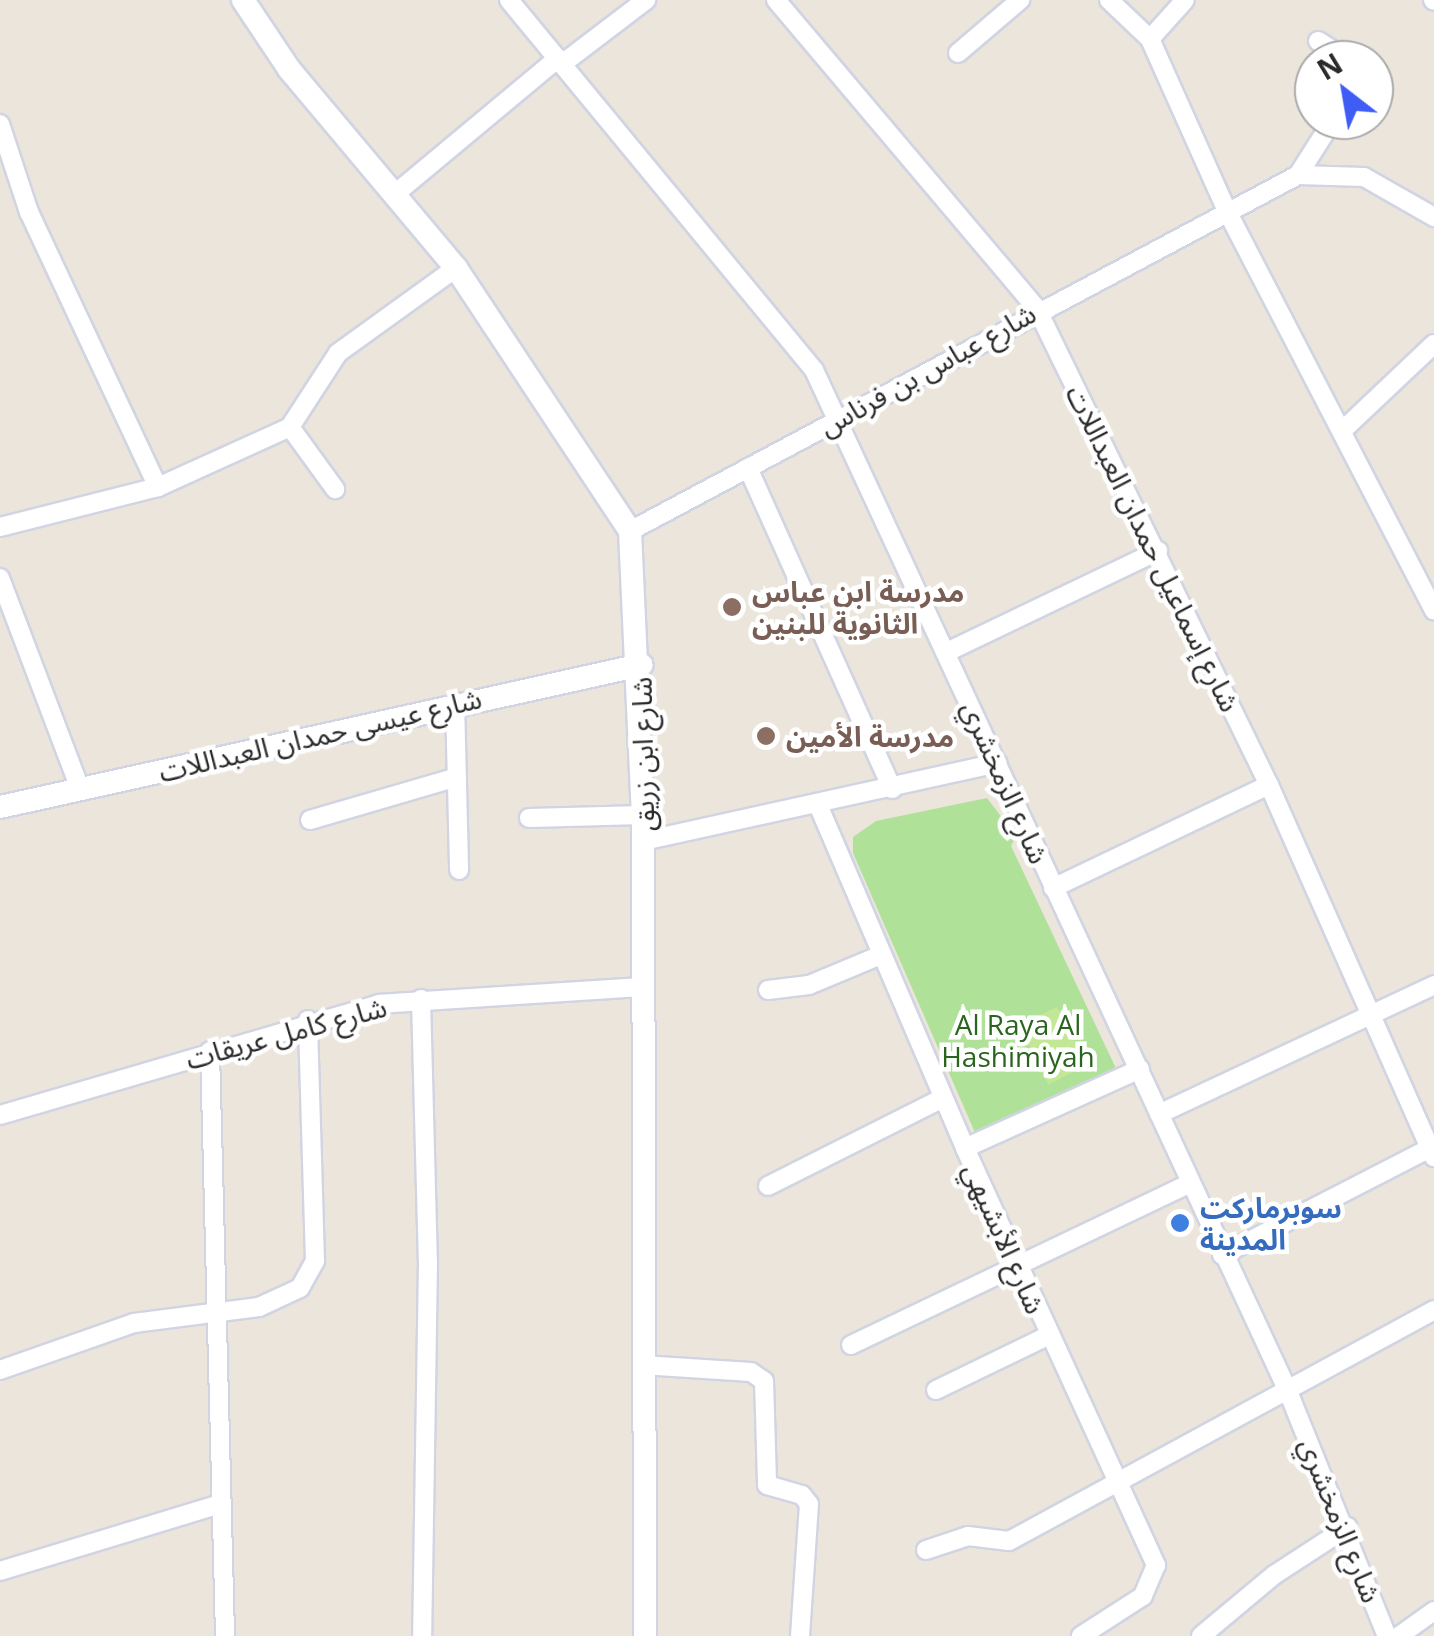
<!DOCTYPE html>
<html>
<head>
<meta charset="utf-8">
<style>
	body { margin:0 }
	#map { position:relative; width:1434px; height:1636px; overflow:hidden; background:#ebe5dc; font-family:"Open Sans","Noto Sans Arabic",sans-serif }
	div>[style] { position:absolute }
	.green>* { inset:0; background:#b0e199 }
	.pitch>* { inset:0; background:#c3e895; transform-origin:0 0 }
	.roads { filter:drop-shadow(2px 0 #d1d4e2) drop-shadow(-2px 0 #d1d4e2) drop-shadow(0 2px #d1d4e2) drop-shadow(0 -2px #d1d4e2) }
	.minor>* { height:18px; margin:-9px; padding:0 9px; transform-origin:9px; border-radius:9px; background:#fff }
	.tertiary>* { height:22px; margin:-11px; padding:0 11px; transform-origin:11px; border-radius:11px; background:#fff }
	.dots>* { width:28px; height:28px; translate:-50% -50%; box-sizing:border-box; border:5px solid #fff; border-radius:50% }
	span { translate:-50% -50%; white-space:nowrap; text-align:center; line-height:1.15; -webkit-text-stroke:9px #fff; paint-order:stroke }
	.street-label { font-size:28px; color:#2a2a2a }
	.education-label { font-size:28px; color:#785e54; font-weight:700 }
	.left { translate:0 -50%; text-align:left }
	.park-label { font-size:28px; color:#29651c }
	.shop-label { font-size:28px; color:#366cbe; font-weight:700 }
	.north { position:absolute; left:1294px; top:40px; width:100px; height:100px; box-sizing:border-box; background:#fff; border:2px solid #aaa; border-radius:50%; rotate:329deg; font-size:28px; font-weight:700; line-height:40px; text-align:center; color:#2a2a2a }
	.north::after { content:''; display:block; margin:auto; width:35px; height:45px; background:#3f5df5; clip-path:polygon(50% 0,100% 100%,50% 72%,0 100%) }
</style>
</head>
<body>
<div id="map">
	<div class="green">
		<i style="clip-path:polygon(987px 798px,1016px 836px,1011px 846px,1121px 1079px,980px 1144px,853px 853px,853px 837px,876px 821px)"></i>
	</div>
	<div class="pitch">
		<i style="left:1057px;top:1007px;width:65px;height:43px;rotate:63deg"></i>
	</div>
	<div class="roads">
		<div class="minor">
			<i style="left:509px;top:0;width:480px;rotate:50.5deg"></i>
			<i style="left:814px;top:370px;width:1123px;rotate:65.1deg"></i>
			<i style="left:1287px;top:1389px;width:266px;rotate:68deg"></i>
			<i style="left:776px;top:0;width:404px;rotate:49.8deg"></i>
			<i style="left:1037px;top:309px;width:530px;rotate:64.02deg"></i>
			<i style="left:1269px;top:785px;width:407px;rotate:66.1deg"></i>
			<i style="left:1109px;top:0;width:57px;rotate:43.6deg"></i>
			<i style="left:1150px;top:39px;width:188px;rotate:65.9deg"></i>
			<i style="left:1227px;top:211px;width:450px;rotate:62.6deg"></i>
			<i style="left:1433px;top:0;width:1px;rotate:45deg"></i>
			<i style="left:1150px;top:39px;width:52px;rotate:-48.1deg"></i>
			<i style="left:1318px;top:41px;width:36px;rotate:32deg"></i>
			<i style="left:958px;top:53px;width:82px;rotate:-40.5deg"></i>
			<i style="left:562px;top:64px;width:106px;rotate:-37.3deg"></i>
			<i style="left:0;top:124px;width:93px;rotate:71.8deg"></i>
			<i style="left:29px;top:212px;width:304px;rotate:64.9deg"></i>
			<i style="left:1298px;top:175px;width:65px;rotate:-57.5deg"></i>
			<i style="left:395px;top:194px;width:212px;rotate:-39.8deg"></i>
			<i style="left:290px;top:427px;width:77px;rotate:54deg"></i>
			<i style="left:1343px;top:430px;width:125px;rotate:-43.4deg"></i>
			<i style="left:748px;top:468px;width:352px;rotate:65.8deg"></i>
			<i style="left:0;top:527px;width:163px;rotate:-14.2deg"></i>
			<i style="left:158px;top:487px;width:145px;rotate:-24.4deg"></i>
			<i style="left:290px;top:427px;width:88px;rotate:-57deg"></i>
			<i style="left:338px;top:353px;width:145px;rotate:-35.8deg"></i>
			<i style="left:630px;top:531px;width:757px;rotate:-28.05deg"></i>
			<i style="left:1298px;top:175px;width:66px;rotate:1.7deg"></i>
			<i style="left:1364px;top:177px;width:81px;rotate:29.7deg"></i>
			<i style="left:0;top:578px;width:226px;rotate:69.2deg"></i>
			<i style="left:949px;top:651px;width:232px;rotate:-25.6deg"></i>
			<i style="left:455px;top:702px;width:168px;rotate:88.6deg"></i>
			<i style="left:819px;top:807px;width:371px;rotate:66.8deg"></i>
			<i style="left:965px;top:1148px;width:459px;rotate:65.4deg"></i>
			<i style="left:1156px;top:1565px;width:34px;rotate:113deg"></i>
			<i style="left:1143px;top:1596px;width:74px;rotate:147.2deg"></i>
			<i style="left:529px;top:818px;width:114px;rotate:-1.5deg"></i>
			<i style="left:310px;top:820px;width:153px;rotate:-16.3deg"></i>
			<i style="left:643px;top:841px;width:363px;rotate:-12.4deg"></i>
			<i style="left:1053px;top:888px;width:239px;rotate:-25.5deg"></i>
			<i style="left:768px;top:990px;width:41px;rotate:-7deg"></i>
			<i style="left:809px;top:985px;width:78px;rotate:-22.6deg"></i>
			<i style="left:421px;top:999px;width:263px;rotate:88.5deg"></i>
			<i style="left:428px;top:1262px;width:374px;rotate:90.9deg"></i>
			<i style="left:210px;top:1051px;width:585px;rotate:88.53deg"></i>
			<i style="left:1159px;top:1114px;width:304px;rotate:-25.1deg"></i>
			<i style="left:0;top:1115px;width:395px;rotate:-16.3deg"></i>
			<i style="left:379px;top:1004px;width:262px;rotate:-3.7deg"></i>
			<i style="left:965px;top:1148px;width:192px;rotate:-24.3deg"></i>
			<i style="left:768px;top:1186px;width:196px;rotate:-26.7deg"></i>
			<i style="left:1222px;top:1255px;width:234px;rotate:-27.2deg"></i>
			<i style="left:851px;top:1345px;width:376px;rotate:-25.5deg"></i>
			<i style="left:642px;top:1365px;width:109px;rotate:3.7deg"></i>
			<i style="left:751px;top:1372px;width:16px;rotate:35deg"></i>
			<i style="left:764px;top:1381px;width:104px;rotate:88.3deg"></i>
			<i style="left:767px;top:1485px;width:36px;rotate:16deg"></i>
			<i style="left:802px;top:1495px;width:11px;rotate:52deg"></i>
			<i style="left:809px;top:1504px;width:132px;rotate:93.9deg"></i>
			<i style="left:0;top:1370px;width:142px;rotate:-19.3deg"></i>
			<i style="left:134px;top:1323px;width:126px;rotate:-7.3deg"></i>
			<i style="left:259px;top:1307px;width:45px;rotate:-24.9deg"></i>
			<i style="left:300px;top:1288px;width:31px;rotate:-61deg"></i>
			<i style="left:315px;top:1261px;width:241px;rotate:-91.7deg"></i>
			<i style="left:936px;top:1390px;width:127px;rotate:-25.8deg"></i>
			<i style="left:926px;top:1550px;width:44px;rotate:-18.4deg"></i>
			<i style="left:968px;top:1536px;width:41px;rotate:7deg"></i>
			<i style="left:1009px;top:1541px;width:484px;rotate:-28.5deg"></i>
			<i style="left:0;top:1571px;width:231px;rotate:-16.9deg"></i>
			<i style="left:1201px;top:1636px;width:95px;rotate:-39.9deg"></i>
			<i style="left:1274px;top:1575px;width:88px;rotate:-33deg"></i>
			<i style="left:1399px;top:1636px;width:43px;rotate:-35.5deg"></i>
		</div>
		<div class="tertiary">
			<i style="left:243px;top:0;width:83px;rotate:56.3deg"></i>
			<i style="left:289px;top:69px;width:260px;rotate:50deg"></i>
			<i style="left:456px;top:268px;width:315px;rotate:56.5deg"></i>
			<i style="left:630px;top:531px;width:284px;rotate:87.4deg"></i>
			<i style="left:643px;top:815px;width:821px;rotate:89.86deg"></i>
			<i style="left:0;top:807px;width:657px;rotate:-12.49deg"></i>
		</div>
	</div>
	<div class="dots">
		<i style="left:732px;top:607px;background:#8d6e63"></i>
		<i style="left:766px;top:736px;background:#8d6e63"></i>
		<i style="left:1180px;top:1223px;background:#3f7fe0"></i>
	</div>
	<div class="street-label">
		<span style="left:927px;top:369px;rotate:-29deg">شارع عباس بن فرناس</span>
		<span style="left:1154px;top:548px;rotate:64deg">شارع إسماعيل حمدان العبداللات</span>
		<span style="left:320px;top:734px;rotate:-13deg">شارع عيسى حمدان العبداللات</span>
		<span style="left:642px;top:754px;rotate:-91deg">شارع ابن زريق</span>
		<span style="left:1006px;top:782px;rotate:66deg">شارع الزمخشري</span>
		<span style="left:286px;top:1032px;rotate:-15deg">شارع كامل عريقات</span>
		<span style="left:1005px;top:1238px;rotate:66deg">شارع الأبشيهي</span>
		<span style="left:1341px;top:1520px;rotate:68deg">شارع الزمخشري</span>
	</div>
	<div class="education-label">
		<span class="left" style="left:752px;top:607px">مدرسة ابن عباس<br>الثانوية للبنين</span>
		<span class="left" style="left:786px;top:736px">مدرسة الأمين</span>
	</div>
	<div class="park-label">
		<span style="left:1018px;top:1040px">Al Raya Al<br>Hashimiyah</span>
	</div>
	<div class="shop-label">
		<span class="left" style="left:1200px;top:1223px">سوبرماركت<br>المدينة</span>
	</div>
	<div class="north">N</div>
</div>
</body>
</html>
